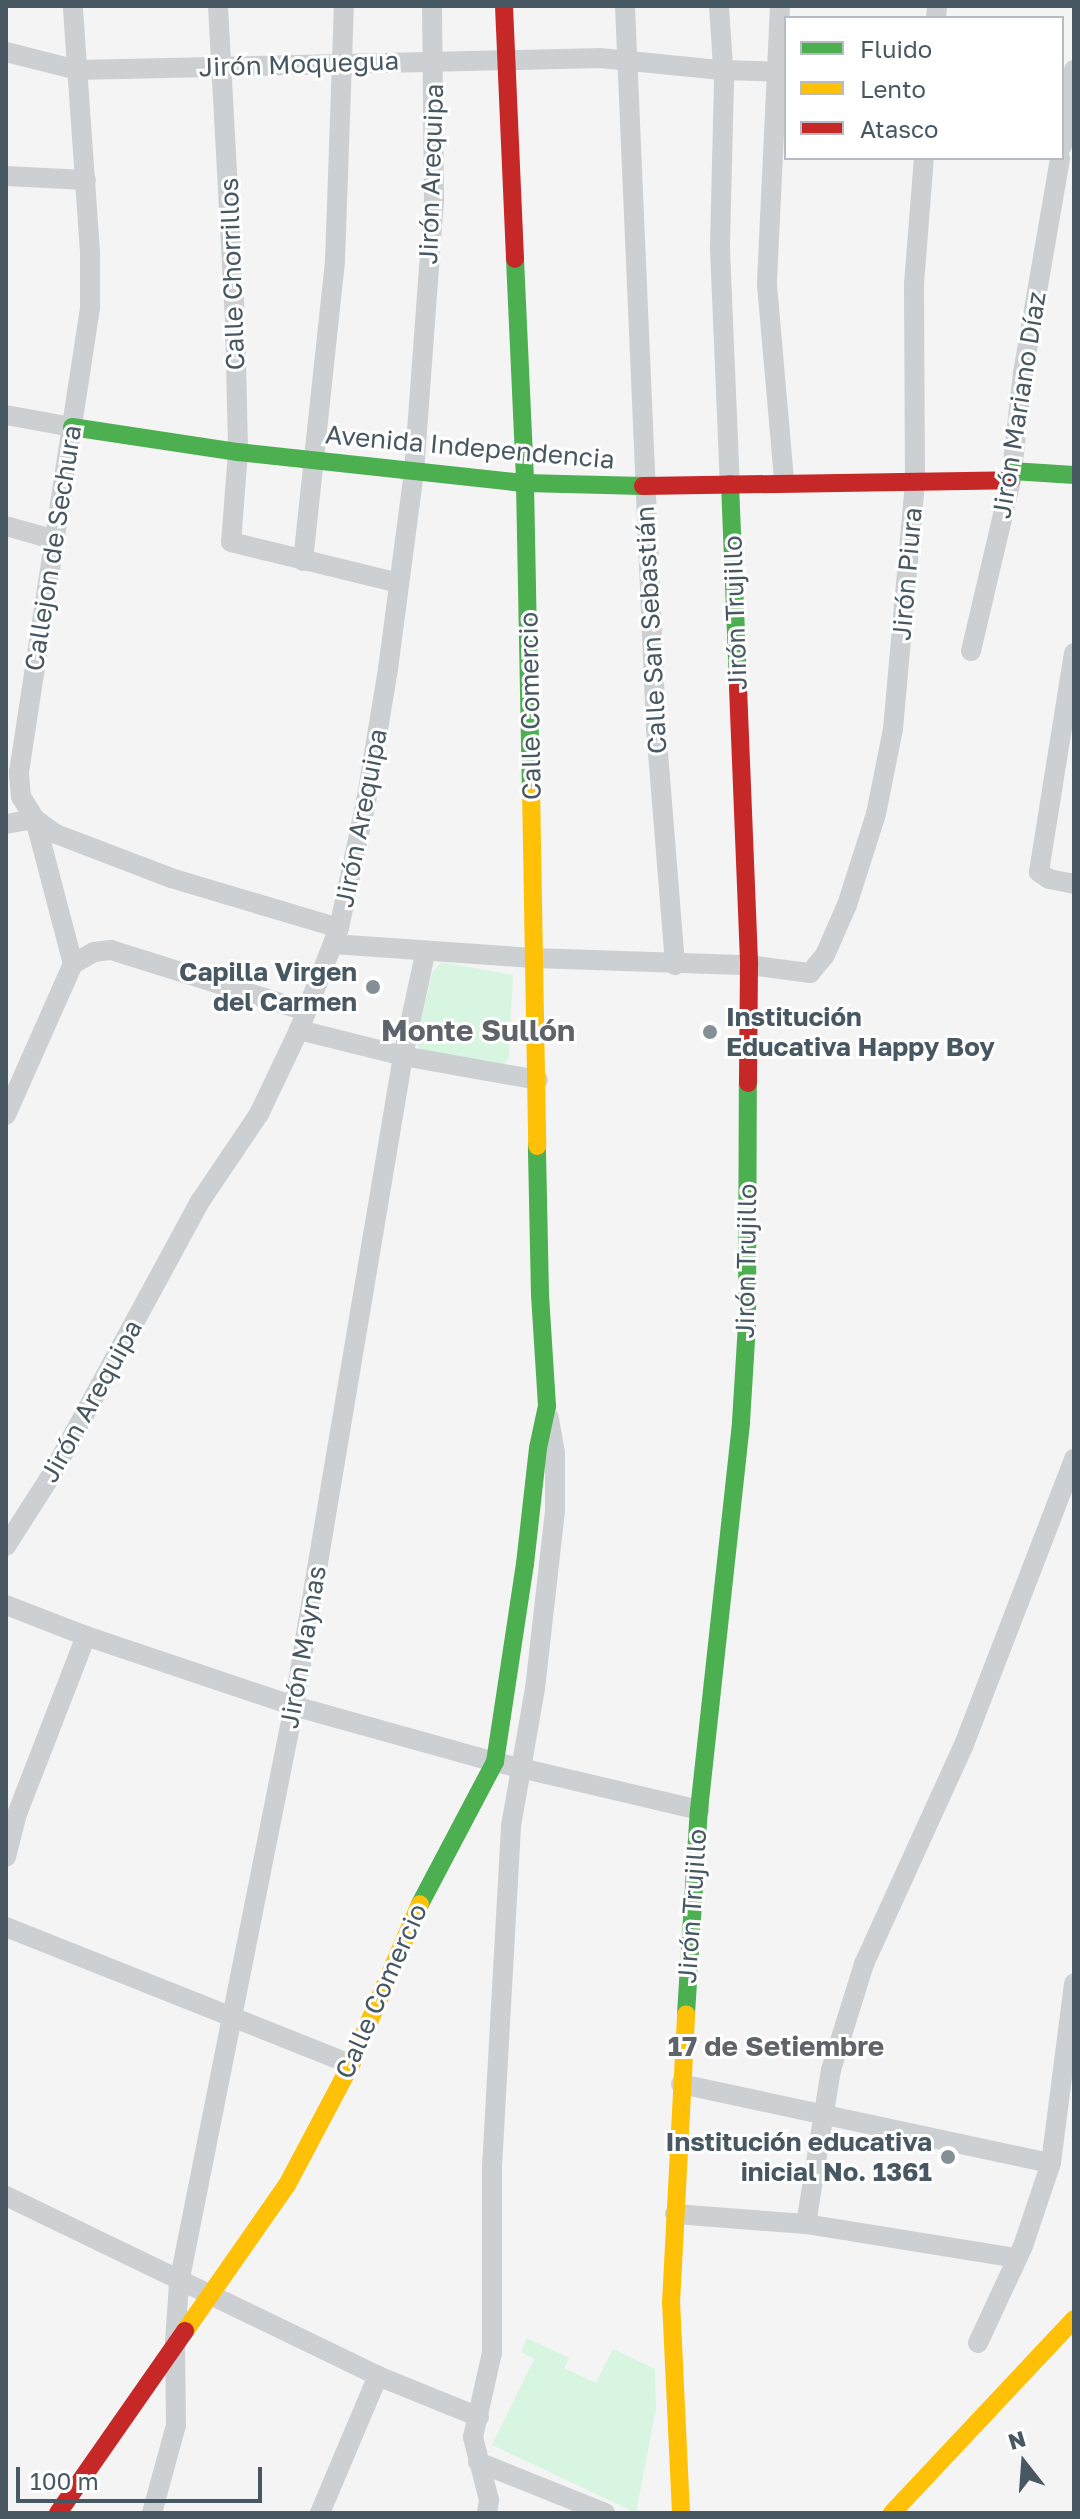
<!DOCTYPE html>
<html>
<head>
<meta charset="utf-8">
<style>
	body { margin:0 }
	#map { position:relative; width:1080px; height:2519px; overflow:hidden; background:#f4f4f4; font-family:"Golos Text",sans-serif }
	div>[style] { position:absolute }
	.green>* { inset:0; background:#d7f5e1 }
	.street>* { height:20px; margin:-10px; padding:0 10px; transform-origin:10px; border-radius:10px; background:#cdd0d3 }
	.fast>* { height:18px; margin:-9px; padding:0 9px; transform-origin:9px; border-radius:9px; background:#4caf50 }
	.slow>* { height:18px; margin:-9px; padding:0 9px; transform-origin:9px; border-radius:9px; background:#ffc107 }
	.jam>* { height:18px; margin:-9px; padding:0 9px; transform-origin:9px; border-radius:9px; background:#c62828 }
	.dots>* { width:22px; height:22px; translate:-50% -50%; box-sizing:border-box; border:4px solid #fff; border-radius:50% }
	span { translate:-50% -50%; white-space:nowrap; text-align:center; line-height:1.15; -webkit-text-stroke:6px #fff; paint-order:stroke }
	.street-label { font-size:26px; color:#485863 }
	.poi-label { font-size:26px; color:#485863; font-weight:700 }
	.right { translate:-100% -50%; text-align:right }
	.left { translate:0 -50%; text-align:left }
	.neighbourhood-label { font-size:28px; color:#5e6469; font-weight:700 }
	.quarter-label { font-size:30px; color:#5e6469; font-weight:700 }
	.frame { position:absolute; inset:0; border:8px solid #485863; pointer-events:none }
	.legend { position:absolute; left:784px; top:16px; width:280px; height:144px; box-sizing:border-box; background:#fff; border:2px solid #b6bcc1; margin:0; padding:10px 14px; list-style:none; font-size:24px; color:#485863 }
	.legend li { display:flex; align-items:center; gap:16px; height:40px }
	.legend b { width:40px; border:2px solid #b6bcc1 }
	.north { position:absolute; left:984px; top:2423px; width:80px; height:80px; -webkit-text-stroke:6px #fff; paint-order:stroke; rotate:343deg; font-size:22px; font-weight:700; line-height:32px; text-align:center; color:#485863 }
	.north::after { content:''; display:block; margin:auto; width:28px; height:36px; background:#485863; clip-path:polygon(50% 0,100% 100%,50% 72%,0 100%) }
	.scale { position:absolute; left:16px; top:2467px; width:246px; height:36px; box-sizing:border-box; border:4px solid #485863; border-top:0; padding-left:10px; font-size:24px; line-height:28px; white-space:nowrap; color:#485863; -webkit-text-stroke:6px #fff; paint-order:stroke }
</style>
</head>
<body>
<div id="map">
	<div class="green">
		<i style="clip-path:polygon(441px 962px,513px 975px,509px 1057px,503px 1067px,428px 1054px,419px 1048px,416px 1043px,432px 973px)"></i>
		<i style="clip-path:polygon(527px 2338px,569px 2358px,564px 2368px,596px 2383px,613px 2349px,655px 2369px,656px 2409px,636px 2513px,492px 2445px,534px 2359px,521px 2352px)"></i>
	</div>
	<div class="street">
		<i style="left:218px;top:6px;width:311px;rotate:86.9deg"></i>
		<i style="left:235px;top:317px;width:135px;rotate:88.7deg"></i>
		<i style="left:238px;top:452px;width:90px;rotate:94.4deg"></i>
		<i style="left:231px;top:542px;width:173px;rotate:13.7deg"></i>
		<i style="left:625px;top:6px;width:723px;rotate:87.54deg"></i>
		<i style="left:656px;top:728px;width:238px;rotate:85.4deg"></i>
		<i style="left:719px;top:6px;width:75px;rotate:86.2deg"></i>
		<i style="left:724px;top:81px;width:168px;rotate:91.4deg"></i>
		<i style="left:720px;top:249px;width:235px;rotate:87.6deg"></i>
		<i style="left:780px;top:6px;width:279px;rotate:92.7deg"></i>
		<i style="left:767px;top:285px;width:197px;rotate:85deg"></i>
		<i style="left:936px;top:18px;width:12px;rotate:-85deg"></i>
		<i style="left:6px;top:52px;width:73px;rotate:14.2deg"></i>
		<i style="left:77px;top:70px;width:523px;rotate:-1.31deg"></i>
		<i style="left:600px;top:58px;width:122px;rotate:5.7deg"></i>
		<i style="left:721px;top:70px;width:65px;rotate:1.8deg"></i>
		<i style="left:1062px;top:146px;width:77px;rotate:-81deg"></i>
		<i style="left:6px;top:176px;width:80px;rotate:2.9deg"></i>
		<i style="left:6px;top:415px;width:67px;rotate:10.3deg"></i>
		<i style="left:6px;top:526px;width:51px;rotate:15.9deg"></i>
		<i style="left:303px;top:561px;width:302px;rotate:-83.9deg"></i>
		<i style="left:335px;top:261px;width:255px;rotate:-88deg"></i>
		<i style="left:971px;top:651px;width:176px;rotate:-76.8deg"></i>
		<i style="left:1011px;top:480px;width:108px;rotate:-83.6deg"></i>
		<i style="left:1023px;top:373px;width:218px;rotate:-80.2deg"></i>
		<i style="left:1074px;top:653px;width:222px;rotate:99.1deg"></i>
		<i style="left:1039px;top:872px;width:12px;rotate:35deg"></i>
		<i style="left:1049px;top:879px;width:25px;rotate:11deg"></i>
		<i style="left:6px;top:824px;width:29px;rotate:-10deg"></i>
		<i style="left:35px;top:819px;width:26px;rotate:36deg"></i>
		<i style="left:56px;top:834px;width:123px;rotate:20.9deg"></i>
		<i style="left:171px;top:878px;width:175px;rotate:16.6deg"></i>
		<i style="left:333px;top:944px;width:200px;rotate:4deg"></i>
		<i style="left:533px;top:958px;width:216px;rotate:1.9deg"></i>
		<i style="left:749px;top:965px;width:62px;rotate:7.5deg"></i>
		<i style="left:810px;top:973px;width:23px;rotate:-50deg"></i>
		<i style="left:825px;top:955px;width:55px;rotate:-66.3deg"></i>
		<i style="left:847px;top:905px;width:96px;rotate:-72.3deg"></i>
		<i style="left:876px;top:814px;width:87px;rotate:-78.7deg"></i>
		<i style="left:893px;top:729px;width:249px;rotate:-84.9deg"></i>
		<i style="left:915px;top:481px;width:197px;rotate:-90.3deg"></i>
		<i style="left:914px;top:284px;width:126px;rotate:-85.5deg"></i>
		<i style="left:73px;top:964px;width:24px;rotate:-30deg"></i>
		<i style="left:94px;top:952px;width:17px;rotate:-7deg"></i>
		<i style="left:111px;top:950px;width:204px;rotate:17.4deg"></i>
		<i style="left:299px;top:1030px;width:107px;rotate:14deg"></i>
		<i style="left:403px;top:1056px;width:137px;rotate:10.1deg"></i>
		<i style="left:6px;top:1115px;width:165px;rotate:-66.1deg"></i>
		<i style="left:73px;top:964px;width:150px;rotate:-104.7deg"></i>
		<i style="left:35px;top:819px;width:26px;rotate:-122deg"></i>
		<i style="left:21px;top:797px;width:25px;rotate:-95deg"></i>
		<i style="left:19px;top:772px;width:471px;rotate:-81.3deg"></i>
		<i style="left:90px;top:306px;width:54px;rotate:-90deg"></i>
		<i style="left:90px;top:252px;width:247px;rotate:-94deg"></i>
		<i style="left:6px;top:1546px;width:85px;rotate:-57.4deg"></i>
		<i style="left:52px;top:1474px;width:312px;rotate:-61.5deg"></i>
		<i style="left:201px;top:1200px;width:104px;rotate:-56deg"></i>
		<i style="left:259px;top:1114px;width:93px;rotate:-64.5deg"></i>
		<i style="left:299px;top:1030px;width:110px;rotate:-68.6deg"></i>
		<i style="left:339px;top:928px;width:129px;rotate:-77.9deg"></i>
		<i style="left:366px;top:802px;width:135px;rotate:-80.6deg"></i>
		<i style="left:388px;top:669px;width:199px;rotate:-82.5deg"></i>
		<i style="left:414px;top:472px;width:275px;rotate:-85.8deg"></i>
		<i style="left:434px;top:198px;width:192px;rotate:-90.6deg"></i>
		<i style="left:6px;top:1605px;width:86px;rotate:21.2deg"></i>
		<i style="left:86px;top:1636px;width:219px;rotate:18.6deg"></i>
		<i style="left:294px;top:1706px;width:209px;rotate:15.6deg"></i>
		<i style="left:495px;top:1762px;width:210px;rotate:13.2deg"></i>
		<i style="left:6px;top:1857px;width:44px;rotate:-75.7deg"></i>
		<i style="left:17px;top:1814px;width:191px;rotate:-68.8deg"></i>
		<i style="left:6px;top:1927px;width:371px;rotate:21.7deg"></i>
		<i style="left:681px;top:2084px;width:378px;rotate:12.1deg"></i>
		<i style="left:6px;top:2196px;width:413px;rotate:25.8deg"></i>
		<i style="left:378px;top:2376px;width:109px;rotate:22.1deg"></i>
		<i style="left:675px;top:2214px;width:131px;rotate:4.4deg"></i>
		<i style="left:806px;top:2224px;width:214px;rotate:9.2deg"></i>
		<i style="left:806px;top:2224px;width:156px;rotate:-80.8deg"></i>
		<i style="left:831px;top:2070px;width:111px;rotate:-72.7deg"></i>
		<i style="left:864px;top:1964px;width:239px;rotate:-65.5deg"></i>
		<i style="left:963px;top:1747px;width:309px;rotate:-68.9deg"></i>
		<i style="left:978px;top:2343px;width:107px;rotate:-65.1deg"></i>
		<i style="left:1023px;top:2246px;width:88px;rotate:-71.4deg"></i>
		<i style="left:1051px;top:2163px;width:181px;rotate:-82.7deg"></i>
		<i style="left:478px;top:2462px;width:137px;rotate:21.9deg"></i>
		<i style="left:152px;top:2513px;width:91px;rotate:-74.7deg"></i>
		<i style="left:176px;top:2425px;width:83px;rotate:-90.7deg"></i>
		<i style="left:175px;top:2342px;width:59px;rotate:-86.1deg"></i>
		<i style="left:179px;top:2283px;width:588px;rotate:-78.73deg"></i>
		<i style="left:294px;top:1706px;width:659px;rotate:-80.48deg"></i>
		<i style="left:403px;top:1056px;width:108px;rotate:-77.8deg"></i>
		<i style="left:320px;top:2513px;width:149px;rotate:-67.1deg"></i>
		<i style="left:487px;top:2513px;width:13px;rotate:-81deg"></i>
		<i style="left:489px;top:2500px;width:65px;rotate:-104.3deg"></i>
		<i style="left:473px;top:2437px;width:86px;rotate:-77.3deg"></i>
		<i style="left:492px;top:2353px;width:186px;rotate:-90deg"></i>
		<i style="left:492px;top:2167px;width:342px;rotate:-86.8deg"></i>
		<i style="left:511px;top:1826px;width:139px;rotate:-80.1deg"></i>
		<i style="left:535px;top:1689px;width:180px;rotate:-83.6deg"></i>
		<i style="left:555px;top:1510px;width:57px;rotate:-90deg"></i>
		<i style="left:555px;top:1453px;width:36px;rotate:-100deg"></i>
	</div>
	<div class="fast">
		<i style="left:515px;top:259px;width:224px;rotate:87.4deg"></i>
		<i style="left:525px;top:483px;width:305px;rotate:88.9deg"></i>
		<i style="left:72px;top:427px;width:168px;rotate:8.6deg"></i>
		<i style="left:238px;top:452px;width:289px;rotate:6.2deg"></i>
		<i style="left:525px;top:483px;width:118px;rotate:1.5deg"></i>
		<i style="left:1012px;top:471px;width:62px;rotate:3.7deg"></i>
		<i style="left:730px;top:484px;width:203px;rotate:87.7deg"></i>
		<i style="left:420px;top:1904px;width:161px;rotate:-62.2deg"></i>
		<i style="left:495px;top:1762px;width:200px;rotate:-81.4deg"></i>
		<i style="left:525px;top:1564px;width:117px;rotate:-83.6deg"></i>
		<i style="left:538px;top:1448px;width:43px;rotate:-77.9deg"></i>
		<i style="left:547px;top:1406px;width:111px;rotate:-93.6deg"></i>
		<i style="left:540px;top:1295px;width:149px;rotate:-91.2deg"></i>
		<i style="left:686px;top:2014px;width:204px;rotate:-86.4deg"></i>
		<i style="left:699px;top:1810px;width:390px;rotate:-83.8deg"></i>
		<i style="left:741px;top:1422px;width:99px;rotate:-86.5deg"></i>
		<i style="left:747px;top:1323px;width:240px;rotate:-89.8deg"></i>
	</div>
	<div class="slow">
		<i style="left:531px;top:788px;width:358px;rotate:89deg"></i>
		<i style="left:185px;top:2331px;width:178px;rotate:-55.1deg"></i>
		<i style="left:287px;top:2185px;width:137px;rotate:-62.1deg"></i>
		<i style="left:351px;top:2064px;width:174px;rotate:-66.7deg"></i>
		<i style="left:681px;top:2513px;width:210px;rotate:-92.7deg"></i>
		<i style="left:671px;top:2303px;width:289px;rotate:-87deg"></i>
		<i style="left:892px;top:2513px;width:266px;rotate:-46.8deg"></i>
	</div>
	<div class="jam">
		<i style="left:504px;top:6px;width:253px;rotate:87.5deg"></i>
		<i style="left:643px;top:486px;width:368px;rotate:-0.9deg"></i>
		<i style="left:738px;top:687px;width:278px;rotate:87.7deg"></i>
		<i style="left:749px;top:965px;width:118px;rotate:90.5deg"></i>
		<i style="left:58px;top:2513px;width:222px;rotate:-55.1deg"></i>
	</div>
	<div class="dots">
		<i style="left:373px;top:987px;background:#848f96"></i>
		<i style="left:710px;top:1032px;background:#848f96"></i>
		<i style="left:948px;top:2157px;background:#848f96"></i>
	</div>
	<div class="street-label">
		<span style="left:299px;top:64px;rotate:-2deg">Jirón Moquegua</span>
		<span style="left:431px;top:174px;rotate:-88deg">Jirón Arequipa</span>
		<span style="left:232px;top:274px;rotate:-92deg">Calle Chorrillos</span>
		<span style="left:1019px;top:405px;rotate:-81deg">Jirón Mariano Díaz</span>
		<span style="left:470px;top:447px;rotate:5deg">Avenida Independencia</span>
		<span style="left:53px;top:548px;rotate:-81deg">Callejon de Sechura</span>
		<span style="left:907px;top:574px;rotate:-85deg">Jirón Piura</span>
		<span style="left:735px;top:613px;rotate:-92deg">Jirón Trujillo</span>
		<span style="left:651px;top:630px;rotate:-93deg">Calle San Sebastián</span>
		<span style="left:530px;top:706px;rotate:-91deg">Calle Comercio</span>
		<span style="left:361px;top:818px;rotate:-79deg">Jirón Arequipa</span>
		<span style="left:746px;top:1261px;rotate:-89deg">Jirón Trujillo</span>
		<span style="left:91px;top:1401px;rotate:-61deg">Jirón Arequipa</span>
		<span style="left:303px;top:1647px;rotate:-80deg">Jirón Maynas</span>
		<span style="left:692px;top:1906px;rotate:-86deg">Jirón Trujillo</span>
		<span style="left:381px;top:1991px;rotate:-66deg">Calle Comercio</span>
	</div>
	<div class="poi-label">
		<span class="right" style="left:357px;top:987px">Capilla Virgen<br>del Carmen</span>
		<span class="left" style="left:726px;top:1032px">Institución<br>Educativa Happy Boy</span>
		<span class="right" style="left:932px;top:2157px">Institución educativa<br>inicial No. 1361</span>
	</div>
	<div class="neighbourhood-label">
		<span style="left:776px;top:2046px">17 de Setiembre</span>
	</div>
	<div class="quarter-label">
		<span style="left:478px;top:1030px">Monte Sullón</span>
	</div>
	<div class="frame"></div>
	<ul class="legend">
	<li><b style="height:10px;background:#4caf50"></b>Fluido</li>
	<li><b style="height:10px;background:#ffc107"></b>Lento</li>
	<li><b style="height:10px;background:#c62828"></b>Atasco</li>
	</ul>
	<div class="north">N</div>
	<div class="scale">100 m</div>
</div>
</body>
</html>
